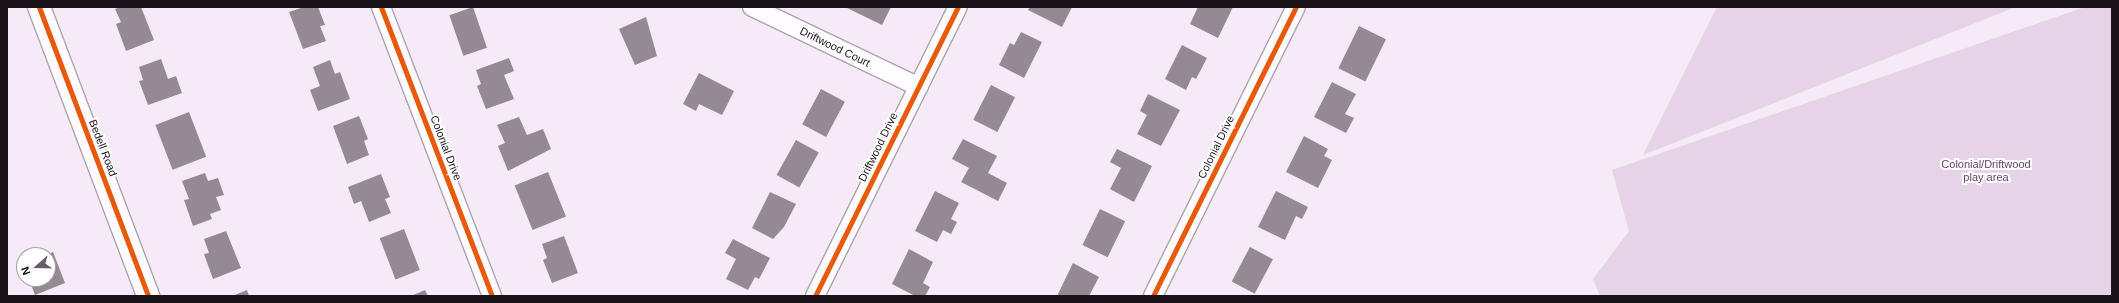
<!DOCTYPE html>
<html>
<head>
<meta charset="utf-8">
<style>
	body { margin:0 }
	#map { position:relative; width:2119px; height:303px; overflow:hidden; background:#f5eaf5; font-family:Arial,sans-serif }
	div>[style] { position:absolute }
	.green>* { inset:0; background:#e7d3e7 }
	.building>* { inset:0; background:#938a93; transform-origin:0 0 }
	.roads { filter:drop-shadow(1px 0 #aca4ac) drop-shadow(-1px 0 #aca4ac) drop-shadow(0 1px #aca4ac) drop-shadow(0 -1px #aca4ac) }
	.minor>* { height:18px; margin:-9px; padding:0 9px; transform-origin:9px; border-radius:9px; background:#fefcfe }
	.tertiary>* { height:22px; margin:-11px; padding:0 11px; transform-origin:11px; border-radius:11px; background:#fefcfe }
	.cycleway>* { height:5px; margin:-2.5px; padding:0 2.5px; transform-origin:2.5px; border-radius:2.5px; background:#e8590c }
	span { translate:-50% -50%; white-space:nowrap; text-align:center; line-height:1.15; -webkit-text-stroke:4px #fff; paint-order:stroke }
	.street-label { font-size:11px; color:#191219 }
	.park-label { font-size:11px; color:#6a416c }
	.frame { position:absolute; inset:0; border:8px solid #191219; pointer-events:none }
	.north { position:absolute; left:16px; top:247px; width:40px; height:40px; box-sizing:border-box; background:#fff; border:1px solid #a3a0a3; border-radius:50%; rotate:250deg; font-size:11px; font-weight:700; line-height:16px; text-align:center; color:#191219 }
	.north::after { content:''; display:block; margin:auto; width:14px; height:18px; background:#665e66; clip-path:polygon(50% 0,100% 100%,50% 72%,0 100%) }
</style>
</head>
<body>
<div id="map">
	<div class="green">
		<i style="clip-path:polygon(1717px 7px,2016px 7px,1643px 155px)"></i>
		<i style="clip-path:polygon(2085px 7px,2112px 7px,2112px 296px,1600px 296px,1593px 279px,1629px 231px,1612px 170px)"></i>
	</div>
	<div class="building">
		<i style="clip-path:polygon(120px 7px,141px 7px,154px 40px,126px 51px,116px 24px,121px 22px,115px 9px)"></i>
		<i style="clip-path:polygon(304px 7px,318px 7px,325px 25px,320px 26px,326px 41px,303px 49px,289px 12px)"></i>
		<i style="left:473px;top:7px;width:43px;height:25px;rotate:71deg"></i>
		<i style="clip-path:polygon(845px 7px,891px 7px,882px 25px)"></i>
		<i style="clip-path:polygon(1030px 7px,1072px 7px,1062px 27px,1028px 10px)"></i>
		<i style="clip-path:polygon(1198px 7px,1233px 7px,1218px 38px,1190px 24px)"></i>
		<i style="clip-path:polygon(646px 17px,657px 56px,635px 65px,619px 29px)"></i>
		<i style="left:1359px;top:26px;width:30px;height:47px;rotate:26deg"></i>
		<i style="clip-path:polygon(1021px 32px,1042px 42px,1024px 78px,999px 65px,1010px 43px,1014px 45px)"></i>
		<i style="clip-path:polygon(1182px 45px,1207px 58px,1196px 79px,1192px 77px,1186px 90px,1165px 79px)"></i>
		<i style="clip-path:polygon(509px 58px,514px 71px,504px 75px,514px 99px,486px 109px,477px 86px,481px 84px,476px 70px)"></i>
		<i style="clip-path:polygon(161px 59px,168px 79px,176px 76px,182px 93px,148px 105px,139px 81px,143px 80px,139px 67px)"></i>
		<i style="clip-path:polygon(330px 60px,335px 74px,340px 72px,350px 99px,318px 111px,310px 90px,320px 86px,313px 67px)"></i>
		<i style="clip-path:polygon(699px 73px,734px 91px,722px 115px,699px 104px,696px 111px,683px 104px)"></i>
		<i style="clip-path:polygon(1332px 82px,1356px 94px,1345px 114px,1354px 118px,1346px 133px,1314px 117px)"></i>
		<i style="left:991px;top:85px;width:27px;height:39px;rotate:27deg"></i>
		<i style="left:821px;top:89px;width:27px;height:40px;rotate:28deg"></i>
		<i style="clip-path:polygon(1148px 94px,1180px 110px,1161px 146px,1137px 134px,1147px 115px,1140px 111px)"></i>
		<i style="left:189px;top:112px;width:48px;height:36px;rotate:69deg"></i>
		<i style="clip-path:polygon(359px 116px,368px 139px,364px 141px,369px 155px,347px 164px,333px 126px)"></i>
		<i style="clip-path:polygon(519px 117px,527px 135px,543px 129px,551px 149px,508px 171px,498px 146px,505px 143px,497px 125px)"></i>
		<i style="clip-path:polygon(1304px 136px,1328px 149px,1324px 156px,1332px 160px,1318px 188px,1286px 172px)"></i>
		<i style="clip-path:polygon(963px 139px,997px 156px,988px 173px,1007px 183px,998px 201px,961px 182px,969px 168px,952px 159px)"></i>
		<i style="left:796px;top:140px;width:26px;height:40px;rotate:29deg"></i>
		<i style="clip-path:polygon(1117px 149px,1152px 166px,1134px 202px,1110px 189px,1121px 168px,1110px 162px)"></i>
		<i style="left:548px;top:172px;width:48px;height:36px;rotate:68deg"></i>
		<i style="clip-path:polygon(205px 173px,208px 181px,218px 178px,224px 195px,216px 197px,221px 210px,210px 214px,212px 219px,193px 226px,184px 200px,189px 199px,182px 181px)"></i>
		<i style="clip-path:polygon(381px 174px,390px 197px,385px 199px,391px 213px,369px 222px,361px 201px,354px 204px,348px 187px)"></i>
		<i style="clip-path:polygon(935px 191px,959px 203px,951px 219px,957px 222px,951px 234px,943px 230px,937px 242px,915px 231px)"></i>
		<i style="clip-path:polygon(1276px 191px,1308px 207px,1302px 219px,1296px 216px,1285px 240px,1258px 227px)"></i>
		<i style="clip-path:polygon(770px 192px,796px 204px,784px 227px,773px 239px,752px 228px)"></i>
		<i style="left:1100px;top:209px;width:28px;height:40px;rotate:26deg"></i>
		<i style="left:404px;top:229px;width:44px;height:26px;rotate:69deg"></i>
		<i style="clip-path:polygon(226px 231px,241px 268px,213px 279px,204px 254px,209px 253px,204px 239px)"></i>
		<i style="clip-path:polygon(564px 236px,578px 273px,552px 283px,543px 260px,547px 258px,542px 244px)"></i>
		<i style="clip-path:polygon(733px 239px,770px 258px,759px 279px,755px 277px,748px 290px,726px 279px,736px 259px,725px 253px)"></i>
		<i style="left:1250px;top:247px;width:26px;height:39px;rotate:28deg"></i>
		<i style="clip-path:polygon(909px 249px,933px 262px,923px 283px,930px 287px,925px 296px,915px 296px,892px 284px)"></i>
		<i style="clip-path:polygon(53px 252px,65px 283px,35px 295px,29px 279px,48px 279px,48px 254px)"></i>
		<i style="clip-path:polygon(1073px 263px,1099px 277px,1089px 296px,1057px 296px)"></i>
		<i style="clip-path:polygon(247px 290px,249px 296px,232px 296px)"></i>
		<i style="clip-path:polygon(425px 290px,428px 296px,411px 296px)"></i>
	</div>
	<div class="roads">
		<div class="minor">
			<i style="left:381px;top:7px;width:310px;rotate:69deg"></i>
			<i style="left:752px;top:7px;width:185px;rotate:25.6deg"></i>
			<i style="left:815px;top:296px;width:322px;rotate:-63.7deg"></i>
			<i style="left:1153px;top:296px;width:322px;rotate:-63.7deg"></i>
		</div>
		<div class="tertiary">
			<i style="left:39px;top:7px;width:309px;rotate:69.3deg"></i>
		</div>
	</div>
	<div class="cycleway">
		<i style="left:39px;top:7px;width:309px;rotate:69.3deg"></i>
		<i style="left:381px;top:7px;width:310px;rotate:69deg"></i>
		<i style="left:815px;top:296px;width:322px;rotate:-63.7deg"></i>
		<i style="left:1153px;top:296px;width:322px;rotate:-63.7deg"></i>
	</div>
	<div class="street-label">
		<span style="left:835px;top:47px;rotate:26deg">Driftwood Court</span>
		<span style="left:878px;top:147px;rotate:-64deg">Driftwood Drive</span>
		<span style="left:1216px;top:147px;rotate:-64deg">Colonial Drive</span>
		<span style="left:103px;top:148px;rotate:69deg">Bedell Road</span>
		<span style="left:446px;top:148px;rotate:69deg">Colonial Drive</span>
	</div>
	<div class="park-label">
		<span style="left:1986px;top:171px">Colonial/Driftwood<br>play area</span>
	</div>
	<div class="frame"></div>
	<div class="north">N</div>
</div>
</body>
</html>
